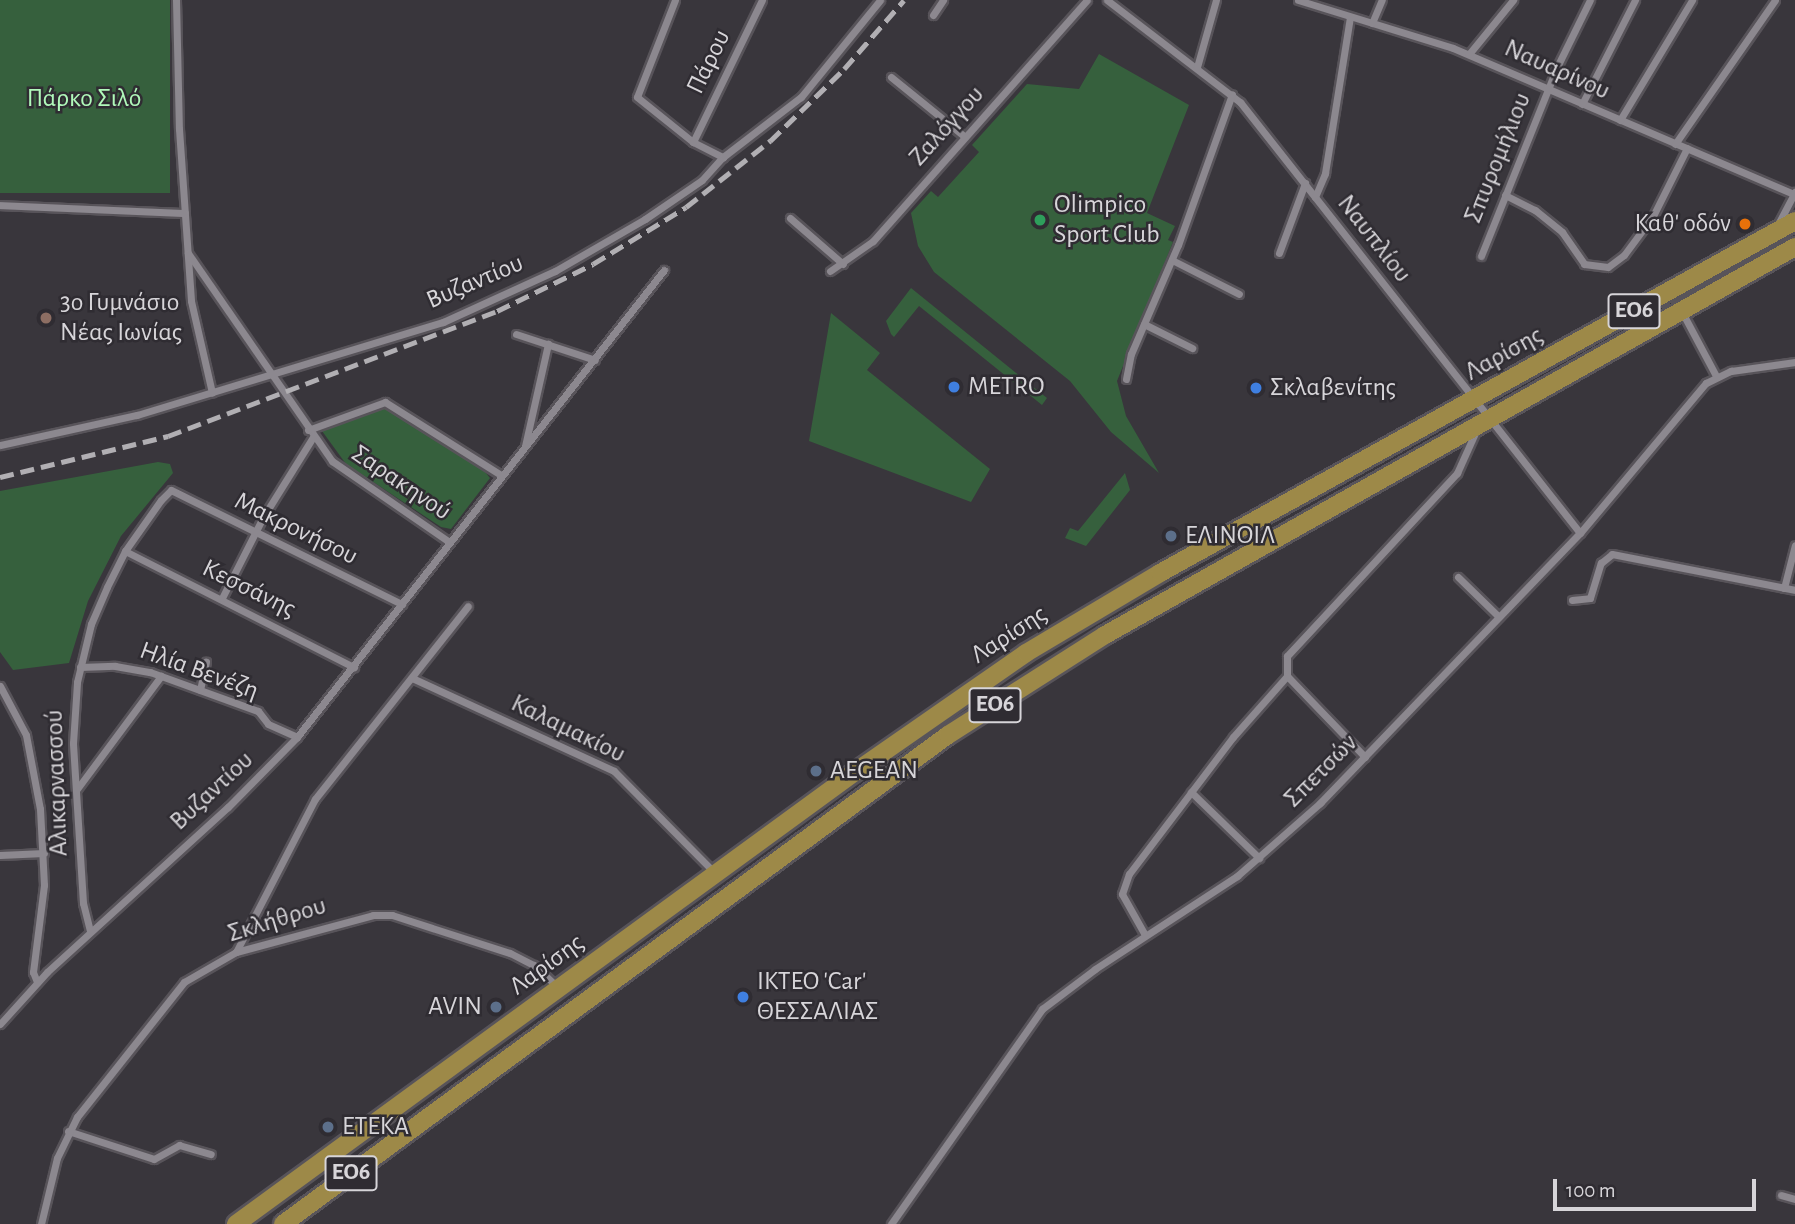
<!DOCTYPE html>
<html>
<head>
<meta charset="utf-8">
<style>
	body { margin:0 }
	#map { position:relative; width:1795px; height:1224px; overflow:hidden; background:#39363c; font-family:"Alegreya Sans",sans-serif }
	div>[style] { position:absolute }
	.green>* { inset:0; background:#36603d; transform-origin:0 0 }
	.roads { filter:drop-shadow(2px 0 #58545a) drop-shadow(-2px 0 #58545a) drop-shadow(0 2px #58545a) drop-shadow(0 -2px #58545a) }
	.street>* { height:7px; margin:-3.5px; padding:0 3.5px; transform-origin:3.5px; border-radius:3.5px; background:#8c888f }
	.primary>* { height:18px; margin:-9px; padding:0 9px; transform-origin:9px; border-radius:9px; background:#9d8948 }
	.rail>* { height:4.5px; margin-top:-2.25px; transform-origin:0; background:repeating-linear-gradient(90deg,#b1afb3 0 14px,transparent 0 21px) }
	.dots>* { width:19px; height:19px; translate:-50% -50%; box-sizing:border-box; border:4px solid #2f2c32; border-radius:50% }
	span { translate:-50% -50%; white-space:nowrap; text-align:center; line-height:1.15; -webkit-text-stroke:5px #2f2c32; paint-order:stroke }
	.shield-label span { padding:2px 5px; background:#2f2c32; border:2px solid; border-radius:5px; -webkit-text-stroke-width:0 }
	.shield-label { font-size:24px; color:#d7d5d9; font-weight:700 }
	.street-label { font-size:26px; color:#d7d5d9 }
	.park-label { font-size:26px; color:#b0f9ba }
	.poi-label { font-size:26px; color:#d7d5d9 }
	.left { translate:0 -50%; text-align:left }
	.right { translate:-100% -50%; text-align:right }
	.scale { position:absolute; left:1553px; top:1179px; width:203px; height:32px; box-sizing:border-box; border:4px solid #d7d5d9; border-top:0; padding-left:9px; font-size:21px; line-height:24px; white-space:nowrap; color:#d7d5d9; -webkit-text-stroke:5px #2f2c32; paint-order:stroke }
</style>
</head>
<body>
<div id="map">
	<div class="green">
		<i style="left:0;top:0;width:170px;height:193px"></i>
		<i style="clip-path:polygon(1099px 54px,1189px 105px,1147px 213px,1175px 226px,1168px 240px,1173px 242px,1117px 381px,1126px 416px,1159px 473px,1111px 432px,1070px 381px,934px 272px,918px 246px,911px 213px,931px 191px,938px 197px,979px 152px,972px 145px,1027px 84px,1079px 89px)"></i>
		<i style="clip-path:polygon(911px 288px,1047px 398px,1042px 405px,919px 306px,894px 337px,891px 334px,886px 321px)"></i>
		<i style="clip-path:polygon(831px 313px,880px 353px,867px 370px,990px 469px,971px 502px,809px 441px)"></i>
		<i style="clip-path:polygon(386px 406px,482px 468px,490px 478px,451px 529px,441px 527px,346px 464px,322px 431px)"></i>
		<i style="clip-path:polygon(158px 462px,170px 464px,173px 473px,121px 536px,88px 601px,69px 663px,13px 670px,0 652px,0 491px)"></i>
		<i style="clip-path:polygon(1125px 473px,1130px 490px,1086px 546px,1065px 538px,1070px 528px,1078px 531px)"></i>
	</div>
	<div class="roads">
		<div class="street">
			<i style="left:176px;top:0;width:129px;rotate:88.7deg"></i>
			<i style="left:179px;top:129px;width:172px;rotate:86deg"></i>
			<i style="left:191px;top:301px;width:94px;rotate:77.1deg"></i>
			<i style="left:675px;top:0;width:104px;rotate:111.4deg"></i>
			<i style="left:637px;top:97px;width:72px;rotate:38.8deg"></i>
			<i style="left:693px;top:142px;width:34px;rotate:27deg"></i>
			<i style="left:1107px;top:0;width:168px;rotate:37.5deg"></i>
			<i style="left:1240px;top:102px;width:549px;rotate:51.73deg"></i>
			<i style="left:1298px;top:0;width:162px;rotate:17.2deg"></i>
			<i style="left:1453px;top:48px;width:370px;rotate:23.2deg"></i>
			<i style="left:933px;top:15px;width:18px;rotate:-56deg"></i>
			<i style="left:1372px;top:23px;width:25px;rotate:-67deg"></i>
			<i style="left:1469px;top:54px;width:70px;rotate:-50.8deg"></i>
			<i style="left:1197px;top:67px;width:70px;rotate:-74.2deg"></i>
			<i style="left:891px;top:77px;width:95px;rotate:39deg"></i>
			<i style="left:1582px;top:104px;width:117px;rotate:-63deg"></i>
			<i style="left:1620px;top:120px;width:140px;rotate:-59deg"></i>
			<i style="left:693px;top:142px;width:158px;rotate:-64.1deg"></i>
			<i style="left:1675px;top:144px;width:175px;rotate:-55.2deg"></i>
			<i style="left:1505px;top:195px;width:34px;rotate:27deg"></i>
			<i style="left:1535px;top:210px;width:35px;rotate:39deg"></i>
			<i style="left:1562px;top:232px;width:39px;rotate:55deg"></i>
			<i style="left:1584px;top:264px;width:24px;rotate:7deg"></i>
			<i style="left:1608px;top:267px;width:20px;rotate:-37deg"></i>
			<i style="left:1624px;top:255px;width:49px;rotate:-53.4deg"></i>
			<i style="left:1653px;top:216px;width:76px;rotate:-63.4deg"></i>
			<i style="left:1315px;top:197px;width:26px;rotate:-67deg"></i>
			<i style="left:1325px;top:173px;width:158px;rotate:-80.9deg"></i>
			<i style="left:0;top:205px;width:185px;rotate:2.5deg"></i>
			<i style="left:790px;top:218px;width:70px;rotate:41deg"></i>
			<i style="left:1776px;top:228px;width:41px;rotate:-62.2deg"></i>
			<i style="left:188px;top:253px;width:253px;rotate:55.3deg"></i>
			<i style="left:332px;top:461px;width:141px;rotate:34.6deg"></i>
			<i style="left:1279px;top:253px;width:75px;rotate:-69.6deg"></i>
			<i style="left:1481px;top:256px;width:201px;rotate:-68.1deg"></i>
			<i style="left:1556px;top:69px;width:77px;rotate:-63.8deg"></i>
			<i style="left:1172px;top:260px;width:75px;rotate:26.9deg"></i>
			<i style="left:830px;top:271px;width:52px;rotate:-34.9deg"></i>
			<i style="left:873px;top:241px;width:322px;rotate:-48.4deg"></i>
			<i style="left:1682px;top:312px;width:72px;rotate:62deg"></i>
			<i style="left:1144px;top:324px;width:54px;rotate:26.6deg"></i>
			<i style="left:516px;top:334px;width:83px;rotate:18.2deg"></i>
			<i style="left:1126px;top:379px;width:25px;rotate:-79deg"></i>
			<i style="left:1131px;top:354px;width:119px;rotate:-66.7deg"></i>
			<i style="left:1178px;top:245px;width:160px;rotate:-70.3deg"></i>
			<i style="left:308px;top:430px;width:82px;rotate:-20deg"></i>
			<i style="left:385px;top:402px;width:137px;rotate:32.2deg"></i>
			<i style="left:0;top:445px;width:140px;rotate:-12.4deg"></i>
			<i style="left:137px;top:415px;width:320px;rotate:-16.9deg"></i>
			<i style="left:443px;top:322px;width:123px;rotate:-24.5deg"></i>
			<i style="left:555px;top:271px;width:104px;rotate:-30deg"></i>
			<i style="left:645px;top:219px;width:69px;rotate:-34.4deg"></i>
			<i style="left:702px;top:180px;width:31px;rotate:-48deg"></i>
			<i style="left:723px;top:157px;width:98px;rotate:-37.6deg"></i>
			<i style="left:801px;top:97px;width:125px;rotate:-50.8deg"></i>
			<i style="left:525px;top:446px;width:105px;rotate:-77.3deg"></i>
			<i style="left:125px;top:551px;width:257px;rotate:26.9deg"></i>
			<i style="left:1458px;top:577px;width:57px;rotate:44.3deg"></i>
			<i style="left:1784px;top:588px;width:44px;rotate:-75.7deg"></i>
			<i style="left:222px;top:598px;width:89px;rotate:-63.1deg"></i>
			<i style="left:262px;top:519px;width:97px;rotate:-58.1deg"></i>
			<i style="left:1572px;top:600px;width:18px;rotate:-6deg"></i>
			<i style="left:1590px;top:598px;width:37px;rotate:-73deg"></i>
			<i style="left:1601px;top:563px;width:14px;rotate:-39deg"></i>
			<i style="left:1612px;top:554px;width:187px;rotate:11.1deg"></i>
			<i style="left:80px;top:667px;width:35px;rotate:-2deg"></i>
			<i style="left:115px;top:666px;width:36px;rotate:10deg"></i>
			<i style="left:150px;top:672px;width:115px;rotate:19.9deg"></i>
			<i style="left:258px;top:711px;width:16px;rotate:52deg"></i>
			<i style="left:268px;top:724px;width:32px;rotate:24deg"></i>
			<i style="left:412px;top:678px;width:222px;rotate:24.7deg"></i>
			<i style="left:614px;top:771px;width:144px;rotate:45.3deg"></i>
			<i style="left:0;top:686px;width:55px;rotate:62deg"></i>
			<i style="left:26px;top:735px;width:75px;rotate:79.3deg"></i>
			<i style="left:40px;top:809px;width:76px;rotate:87deg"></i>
			<i style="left:44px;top:885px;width:88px;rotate:97.2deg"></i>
			<i style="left:33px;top:972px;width:11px;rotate:68deg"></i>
			<i style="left:200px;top:690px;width:29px;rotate:-78deg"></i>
			<i style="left:1365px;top:757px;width:112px;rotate:-133.9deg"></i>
			<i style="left:1287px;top:676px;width:20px;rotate:-90deg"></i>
			<i style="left:1287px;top:656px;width:250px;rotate:-47.1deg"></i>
			<i style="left:1457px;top:473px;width:46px;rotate:-65.7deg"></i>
			<i style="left:77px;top:789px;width:141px;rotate:-53.4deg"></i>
			<i style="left:1191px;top:792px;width:95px;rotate:44.1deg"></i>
			<i style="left:0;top:855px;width:44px;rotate:-2.6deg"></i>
			<i style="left:90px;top:931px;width:29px;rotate:-104deg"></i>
			<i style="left:83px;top:903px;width:160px;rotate:-93.6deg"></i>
			<i style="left:73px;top:743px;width:61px;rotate:-86.2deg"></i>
			<i style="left:77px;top:682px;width:60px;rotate:-76.4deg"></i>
			<i style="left:91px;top:624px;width:40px;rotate:-66.6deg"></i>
			<i style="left:107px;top:587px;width:40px;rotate:-63.4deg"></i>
			<i style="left:125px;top:551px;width:62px;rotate:-54.8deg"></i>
			<i style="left:161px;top:500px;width:14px;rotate:-45deg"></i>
			<i style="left:171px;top:490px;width:258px;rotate:26.3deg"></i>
			<i style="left:1145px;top:935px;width:47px;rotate:-119.3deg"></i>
			<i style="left:1122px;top:894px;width:21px;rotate:-71deg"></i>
			<i style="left:1129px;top:874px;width:172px;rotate:-52.8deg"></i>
			<i style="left:1233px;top:737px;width:81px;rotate:-48.5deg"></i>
			<i style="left:236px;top:952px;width:172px;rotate:-62.7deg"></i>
			<i style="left:315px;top:799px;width:246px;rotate:-51.6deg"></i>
			<i style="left:0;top:1024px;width:70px;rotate:-47.9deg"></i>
			<i style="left:47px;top:972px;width:245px;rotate:-42.4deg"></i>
			<i style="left:228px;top:807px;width:98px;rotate:-45.4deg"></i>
			<i style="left:297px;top:737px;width:594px;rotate:-51.84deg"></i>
			<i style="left:68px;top:1131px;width:90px;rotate:18deg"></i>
			<i style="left:154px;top:1159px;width:29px;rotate:-29deg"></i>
			<i style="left:179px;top:1145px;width:33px;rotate:16deg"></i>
			<i style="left:1781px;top:1195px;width:15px;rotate:16deg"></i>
			<i style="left:41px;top:1224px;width:68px;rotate:-76.4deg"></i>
			<i style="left:57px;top:1158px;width:46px;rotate:-64deg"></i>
			<i style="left:77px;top:1117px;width:172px;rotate:-51.6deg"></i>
			<i style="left:184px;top:982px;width:60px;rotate:-30deg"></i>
			<i style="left:236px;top:952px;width:142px;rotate:-15.1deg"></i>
			<i style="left:373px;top:915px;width:19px"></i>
			<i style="left:392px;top:915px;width:124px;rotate:17.9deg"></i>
			<i style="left:510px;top:953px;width:27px;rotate:27deg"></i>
			<i style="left:534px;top:965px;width:34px;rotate:43deg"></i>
			<i style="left:891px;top:1224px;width:263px;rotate:-54.9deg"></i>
			<i style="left:1042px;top:1009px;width:66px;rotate:-37deg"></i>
			<i style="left:1095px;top:969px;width:170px;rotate:-33.2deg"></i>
			<i style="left:1237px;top:876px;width:111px;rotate:-41.3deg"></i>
			<i style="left:1320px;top:803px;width:375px;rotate:-46.1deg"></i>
			<i style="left:1580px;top:533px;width:196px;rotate:-50deg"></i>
			<i style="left:1706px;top:383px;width:28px;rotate:-26deg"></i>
			<i style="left:1731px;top:371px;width:65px;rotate:-8deg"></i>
		</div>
		<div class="primary">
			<i style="left:236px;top:1224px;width:766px;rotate:-36.14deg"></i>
			<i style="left:855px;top:772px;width:208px;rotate:-34.8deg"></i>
			<i style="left:1026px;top:653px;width:156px;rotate:-30.8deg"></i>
			<i style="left:1160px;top:573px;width:726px;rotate:-29deg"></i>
			<i style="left:283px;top:1224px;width:825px;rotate:-36.33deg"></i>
			<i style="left:948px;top:735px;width:186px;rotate:-32.5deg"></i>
			<i style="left:1105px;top:635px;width:792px;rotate:-29.35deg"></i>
		</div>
	</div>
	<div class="rail">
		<i style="left:0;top:477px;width:173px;rotate:-13.7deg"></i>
		<i style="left:168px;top:436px;width:352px;rotate:-20.8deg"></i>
		<i style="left:497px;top:311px;width:107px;rotate:-26.1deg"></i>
		<i style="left:593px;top:264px;width:109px;rotate:-31.5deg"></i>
		<i style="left:686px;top:207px;width:107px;rotate:-38.2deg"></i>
		<i style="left:770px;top:141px;width:103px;rotate:-44.2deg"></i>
		<i style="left:844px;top:69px;width:91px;rotate:-49deg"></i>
	</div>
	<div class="dots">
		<i style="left:1040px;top:220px;background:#2e9e5b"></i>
		<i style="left:1745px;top:224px;background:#e8710a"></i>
		<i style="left:46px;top:318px;background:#8d6e63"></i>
		<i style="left:954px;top:387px;background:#3f7fe0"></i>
		<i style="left:1256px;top:388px;background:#3f7fe0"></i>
		<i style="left:1171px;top:536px;background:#5c6f8a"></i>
		<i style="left:816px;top:771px;background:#5c6f8a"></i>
		<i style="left:743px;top:997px;background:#3f7fe0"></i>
		<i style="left:496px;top:1007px;background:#5c6f8a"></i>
		<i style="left:328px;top:1127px;background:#5c6f8a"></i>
	</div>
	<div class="shield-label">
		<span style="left:1634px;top:311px">ΕΟ6</span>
		<span style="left:995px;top:705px">ΕΟ6</span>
		<span style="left:351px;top:1173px">ΕΟ6</span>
	</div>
	<div class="street-label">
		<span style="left:709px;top:62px;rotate:-64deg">Πάρου</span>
		<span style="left:1557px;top:70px;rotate:24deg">Ναυαρίνου</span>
		<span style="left:947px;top:126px;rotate:-48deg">Ζαλόγγου</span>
		<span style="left:1498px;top:158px;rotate:-68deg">Σπυρομήλιου</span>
		<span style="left:1374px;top:239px;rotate:52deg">Ναυπλίου</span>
		<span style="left:475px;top:282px;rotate:-23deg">Βυζαντίου</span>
		<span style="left:1504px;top:354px;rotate:-29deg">Λαρίσης</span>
		<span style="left:401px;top:483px;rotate:34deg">Σαρακηνού</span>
		<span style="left:296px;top:529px;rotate:26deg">Μακρονήσου</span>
		<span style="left:249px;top:589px;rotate:26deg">Κεσσάνης</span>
		<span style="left:1009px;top:635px;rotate:-33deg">Λαρίσης</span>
		<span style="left:199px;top:671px;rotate:20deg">Ηλία Βενέζη</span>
		<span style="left:568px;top:729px;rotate:26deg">Καλαμακίου</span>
		<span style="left:1321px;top:771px;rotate:-45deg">Σπετσών</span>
		<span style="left:57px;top:783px;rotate:-92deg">Αλικαρνασσού</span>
		<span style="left:212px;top:791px;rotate:-43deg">Βυζαντίου</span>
		<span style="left:277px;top:920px;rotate:-17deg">Σκλήθρου</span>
		<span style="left:547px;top:965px;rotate:-36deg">Λαρίσης</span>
	</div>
	<div class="park-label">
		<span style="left:84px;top:99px">Πάρκο Σιλό</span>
	</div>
	<div class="poi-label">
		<span class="left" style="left:1054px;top:220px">Olimpico<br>Sport Club</span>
		<span class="right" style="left:1731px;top:224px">Καθ' οδόν</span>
		<span class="left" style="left:60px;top:318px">3ο Γυμνάσιο<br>Νέας Ιωνίας</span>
		<span class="left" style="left:968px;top:387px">METRO</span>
		<span class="left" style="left:1270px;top:388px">Σκλαβενίτης</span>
		<span class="left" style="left:1185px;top:536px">ΕΛΙΝΟΙΛ</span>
		<span class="left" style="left:830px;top:771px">AEGEAN</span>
		<span class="left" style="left:757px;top:997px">ΙΚΤΕΟ 'Car'<br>ΘΕΣΣΑΛΙΑΣ</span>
		<span class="right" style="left:482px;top:1007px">AVIN</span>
		<span class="left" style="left:342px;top:1127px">ΕΤΕΚΑ</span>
	</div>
	<div class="scale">100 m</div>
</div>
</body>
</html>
